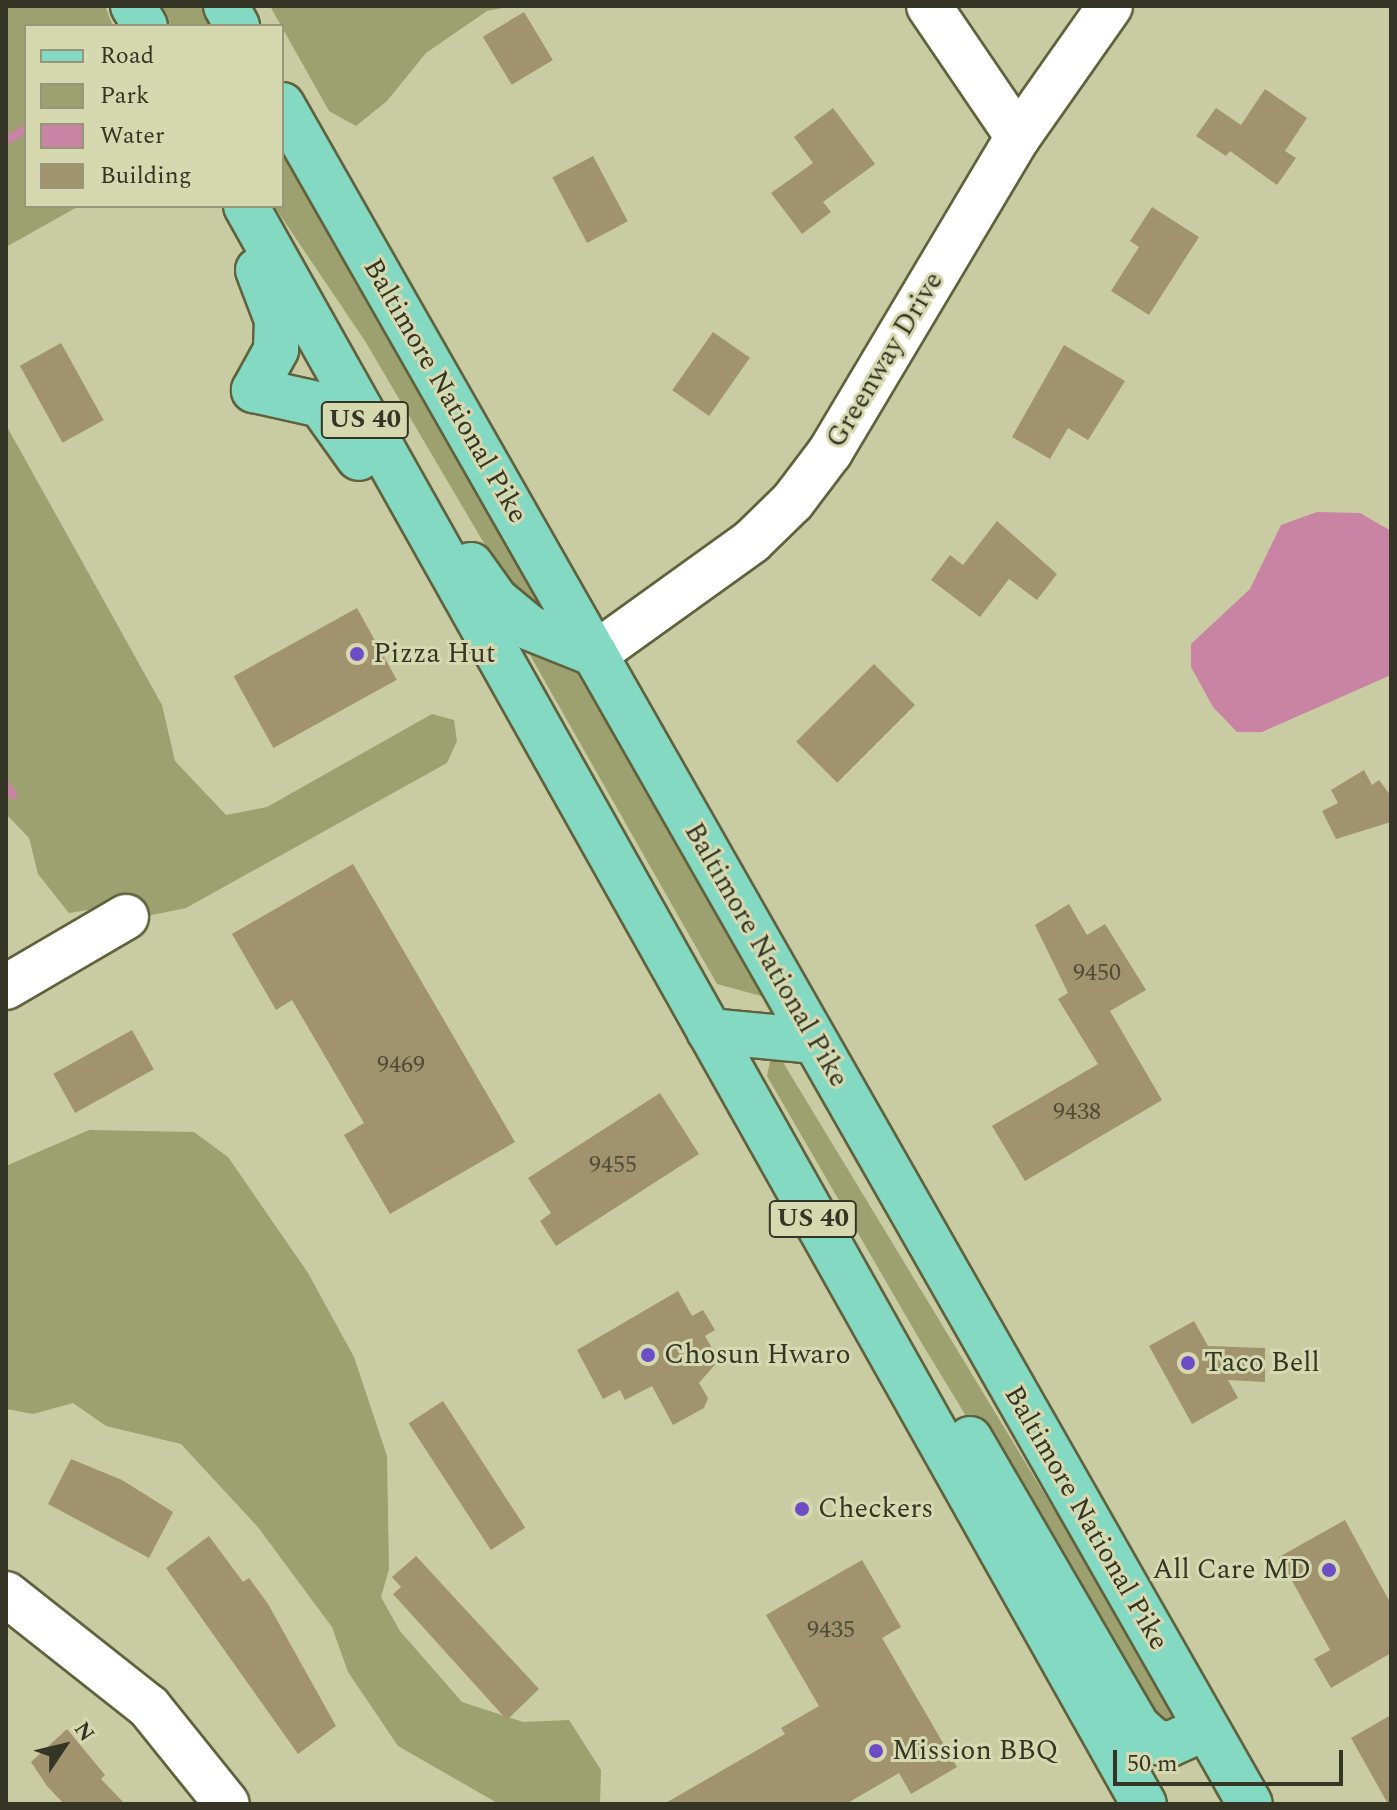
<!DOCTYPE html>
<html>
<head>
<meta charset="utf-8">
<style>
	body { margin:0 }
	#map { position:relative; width:1397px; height:1810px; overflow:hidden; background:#c9cca3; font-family:Spectral,serif }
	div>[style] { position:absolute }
	.green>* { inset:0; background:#9da06f }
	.water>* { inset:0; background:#c983a3 }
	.stream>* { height:9px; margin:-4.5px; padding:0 4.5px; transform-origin:4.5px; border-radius:4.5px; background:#c983a3 }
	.building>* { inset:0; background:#a1936d; transform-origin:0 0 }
	.roads { filter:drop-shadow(2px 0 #60623d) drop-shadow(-2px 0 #60623d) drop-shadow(0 2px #60623d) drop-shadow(0 -2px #60623d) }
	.minor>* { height:44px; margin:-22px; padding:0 22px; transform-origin:22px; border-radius:22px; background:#fff }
	.major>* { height:44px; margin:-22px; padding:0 22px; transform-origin:22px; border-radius:22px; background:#84d9c3 }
	.dots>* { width:22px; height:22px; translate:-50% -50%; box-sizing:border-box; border:4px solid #d6d9b0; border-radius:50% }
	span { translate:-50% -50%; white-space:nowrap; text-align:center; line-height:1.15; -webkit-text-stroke:6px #d6d9b0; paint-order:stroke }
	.number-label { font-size:24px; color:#4f4c37 }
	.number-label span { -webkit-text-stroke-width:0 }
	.shield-label span { padding:2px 6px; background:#d6d9b0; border:2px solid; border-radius:6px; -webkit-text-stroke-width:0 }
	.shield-label { font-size:26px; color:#343525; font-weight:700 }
	.street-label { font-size:28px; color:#343525 }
	.poi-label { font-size:28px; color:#343525 }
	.left { translate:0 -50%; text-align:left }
	.right { translate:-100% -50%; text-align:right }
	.frame { position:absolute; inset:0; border:8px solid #343525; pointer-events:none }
	.legend { position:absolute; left:24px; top:24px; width:260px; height:184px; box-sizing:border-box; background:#d6d9b0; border:2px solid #959778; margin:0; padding:10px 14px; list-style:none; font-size:24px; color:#343525 }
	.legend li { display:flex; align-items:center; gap:16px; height:40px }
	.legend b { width:40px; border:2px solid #959778 }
	.north { position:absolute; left:24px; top:1706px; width:80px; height:80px; -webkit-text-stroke:6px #d6d9b0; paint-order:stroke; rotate:55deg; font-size:22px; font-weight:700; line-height:32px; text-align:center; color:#343525 }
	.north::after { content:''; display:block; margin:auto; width:28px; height:36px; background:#343525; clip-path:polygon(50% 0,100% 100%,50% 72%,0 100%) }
	.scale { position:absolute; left:1113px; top:1750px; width:230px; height:36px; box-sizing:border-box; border:4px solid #343525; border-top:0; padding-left:10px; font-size:24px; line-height:28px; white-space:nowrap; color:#343525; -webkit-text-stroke:6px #d6d9b0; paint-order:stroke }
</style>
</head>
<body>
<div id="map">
	<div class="green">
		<i style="clip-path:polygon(6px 6px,105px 6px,113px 26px,26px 26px,26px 206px,79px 206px,6px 247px)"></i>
		<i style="clip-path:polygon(160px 6px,203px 6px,214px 26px,171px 26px)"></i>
		<i style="clip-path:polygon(270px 6px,512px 6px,487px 11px,426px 53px,387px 101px,356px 126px,329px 111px)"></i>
		<i style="clip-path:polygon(282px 144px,546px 613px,508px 584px,365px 341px,274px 206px,282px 206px)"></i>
		<i style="clip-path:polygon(6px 425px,162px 705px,175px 761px,226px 815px,267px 807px,432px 714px,454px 720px,457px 741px,447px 763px,186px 908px,147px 916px,119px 905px,69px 913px,38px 874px,29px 838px,6px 814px)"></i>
		<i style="clip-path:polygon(522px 641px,576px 662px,765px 997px,717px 984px)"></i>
		<i style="clip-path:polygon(781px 1059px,1168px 1698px,1173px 1721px,1152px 1722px,921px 1342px,767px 1076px,770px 1061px)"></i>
		<i style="clip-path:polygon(89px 1130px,194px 1132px,228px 1157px,308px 1273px,354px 1357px,387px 1456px,389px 1569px,381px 1597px,400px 1631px,462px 1702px,523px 1722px,569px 1720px,601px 1770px,600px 1804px,499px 1804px,398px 1746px,348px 1672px,332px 1627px,257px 1526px,181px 1444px,106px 1426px,73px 1403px,33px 1414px,6px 1409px,6px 1166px)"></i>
	</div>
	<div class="water">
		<i style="clip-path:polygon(1317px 512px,1360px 513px,1391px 531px,1391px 675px,1262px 732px,1237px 732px,1213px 707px,1191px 667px,1191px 644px,1250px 589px,1281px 525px)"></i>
	</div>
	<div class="stream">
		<i style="left:6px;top:140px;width:23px;rotate:-31deg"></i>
		<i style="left:6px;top:785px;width:11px;rotate:56deg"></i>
	</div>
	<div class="building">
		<i style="left:524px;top:12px;width:56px;height:48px;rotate:59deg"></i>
		<i style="clip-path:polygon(1265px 89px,1307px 118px,1285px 151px,1296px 158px,1277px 185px,1230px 151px,1226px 156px,1196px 136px,1216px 108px,1241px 125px)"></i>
		<i style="clip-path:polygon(833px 108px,875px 164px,823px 202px,831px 212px,802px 234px,771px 193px,813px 163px,794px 137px)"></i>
		<i style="left:593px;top:156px;width:74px;height:46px;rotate:62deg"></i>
		<i style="clip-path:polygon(1152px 207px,1199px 237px,1149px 315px,1111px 291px,1139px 247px,1130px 241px)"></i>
		<i style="left:713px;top:332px;width:45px;height:71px;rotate:35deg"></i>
		<i style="left:61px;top:343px;width:88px;height:47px;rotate:61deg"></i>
		<i style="clip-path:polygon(1064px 345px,1125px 381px,1088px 440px,1068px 428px,1050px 459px,1012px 437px)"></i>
		<i style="clip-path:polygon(997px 521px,1057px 574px,1037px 600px,1009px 579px,980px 617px,931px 580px,950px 555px,963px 565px)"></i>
		<i style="left:357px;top:608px;width:82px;height:141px;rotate:61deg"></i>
		<i style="left:874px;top:664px;width:58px;height:110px;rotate:45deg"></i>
		<i style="clip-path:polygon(1364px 770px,1372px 785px,1379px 780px,1391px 796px,1391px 822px,1336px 839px,1322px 811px,1338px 803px,1331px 790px)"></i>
		<i style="clip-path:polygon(353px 864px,515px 1142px,390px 1214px,344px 1135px,364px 1123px,292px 1000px,276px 1010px,232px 934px)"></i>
		<i style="clip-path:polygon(1069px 904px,1087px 935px,1105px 924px,1146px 990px,1110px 1011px,1162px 1100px,1025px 1181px,992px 1126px,1098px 1064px,1058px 999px,1068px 993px,1035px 925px)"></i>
		<i style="left:132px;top:1030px;width:45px;height:90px;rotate:61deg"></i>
		<i style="clip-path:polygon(660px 1093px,699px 1154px,556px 1246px,540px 1221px,551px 1213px,528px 1178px)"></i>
		<i style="clip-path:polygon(678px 1291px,692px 1316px,703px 1310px,715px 1330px,705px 1336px,719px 1360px,699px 1383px,708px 1398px,704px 1408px,673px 1425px,652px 1386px,625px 1400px,620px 1390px,603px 1399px,577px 1350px)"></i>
		<i style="clip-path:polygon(1194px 1321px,1208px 1346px,1265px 1348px,1265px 1382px,1228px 1380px,1238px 1398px,1192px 1424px,1149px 1346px)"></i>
		<i style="left:443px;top:1401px;width:151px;height:41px;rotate:57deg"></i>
		<i style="clip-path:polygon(71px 1459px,122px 1480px,173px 1512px,149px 1558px,48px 1504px)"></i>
		<i style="clip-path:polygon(1345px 1520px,1391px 1604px,1391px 1653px,1331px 1688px,1314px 1659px,1330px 1650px,1279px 1557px)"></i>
		<i style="clip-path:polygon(209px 1536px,243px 1582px,249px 1578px,268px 1604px,336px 1726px,298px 1754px,166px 1568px)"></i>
		<i style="clip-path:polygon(416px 1556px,539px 1689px,507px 1720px,393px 1594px,401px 1587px,392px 1577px)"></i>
		<i style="clip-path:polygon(862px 1560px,901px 1627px,882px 1638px,957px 1767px,911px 1794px,899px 1773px,846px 1804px,664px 1804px,785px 1734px,781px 1728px,819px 1706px,766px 1615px)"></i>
		<i style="clip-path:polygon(1391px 1715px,1391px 1804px,1388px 1804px,1351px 1738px)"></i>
		<i style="clip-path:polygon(67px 1729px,105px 1775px,101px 1779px,125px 1804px,64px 1804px,47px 1786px,31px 1762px)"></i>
	</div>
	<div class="roads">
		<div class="minor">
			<i style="left:929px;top:6px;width:158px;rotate:55.8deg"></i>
			<i style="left:595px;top:654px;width:193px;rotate:-35.7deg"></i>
			<i style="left:752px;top:541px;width:57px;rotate:-44.3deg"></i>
			<i style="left:793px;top:501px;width:61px;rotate:-52.9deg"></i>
			<i style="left:830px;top:452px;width:367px;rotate:-59.2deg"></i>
			<i style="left:1018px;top:137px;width:160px;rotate:-54.9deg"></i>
			<i style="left:6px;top:987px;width:139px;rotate:-30.3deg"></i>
			<i style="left:6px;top:1594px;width:182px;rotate:38.3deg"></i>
			<i style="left:149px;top:1707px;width:124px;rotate:51.2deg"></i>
		</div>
		<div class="major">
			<i style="left:133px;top:6px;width:23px;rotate:59deg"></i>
			<i style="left:226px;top:6px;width:23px;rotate:61deg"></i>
			<i style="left:282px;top:105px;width:1955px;rotate:60.33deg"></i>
			<i style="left:246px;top:206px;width:1833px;rotate:60.67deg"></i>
			<i style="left:258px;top:270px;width:53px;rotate:69.2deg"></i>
			<i style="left:277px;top:320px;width:30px;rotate:92deg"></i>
			<i style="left:276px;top:350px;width:46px;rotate:118.8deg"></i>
			<i style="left:254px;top:390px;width:69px;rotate:12.6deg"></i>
			<i style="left:321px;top:405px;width:65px;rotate:54.4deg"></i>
			<i style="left:471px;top:565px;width:43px;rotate:54.5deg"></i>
			<i style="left:496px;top:600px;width:44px;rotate:39.5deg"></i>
			<i style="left:530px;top:628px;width:70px;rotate:21.8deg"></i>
			<i style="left:709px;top:1031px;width:106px;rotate:5.4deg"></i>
			<i style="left:970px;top:1439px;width:332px;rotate:59.8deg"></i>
			<i style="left:1137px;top:1726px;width:24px;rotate:42deg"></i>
			<i style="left:1155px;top:1742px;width:15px;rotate:8deg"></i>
			<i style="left:1170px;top:1744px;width:39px;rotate:-24deg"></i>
		</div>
	</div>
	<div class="dots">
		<i style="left:357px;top:654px;background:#6d4dc6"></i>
		<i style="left:648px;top:1355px;background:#6d4dc6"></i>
		<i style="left:1188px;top:1363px;background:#6d4dc6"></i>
		<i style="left:802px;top:1509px;background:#6d4dc6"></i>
		<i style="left:1329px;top:1570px;background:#6d4dc6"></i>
		<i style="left:876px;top:1751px;background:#6d4dc6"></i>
	</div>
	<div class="number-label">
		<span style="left:1097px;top:974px">9450</span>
		<span style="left:401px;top:1066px">9469</span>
		<span style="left:1077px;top:1113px">9438</span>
		<span style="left:613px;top:1166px">9455</span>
		<span style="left:831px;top:1631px">9435</span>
	</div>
	<div class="shield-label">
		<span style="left:365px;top:420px">US 40</span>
		<span style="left:813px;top:1219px">US 40</span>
	</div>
	<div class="street-label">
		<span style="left:885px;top:360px;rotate:-59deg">Greenway Drive</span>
		<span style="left:445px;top:391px;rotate:60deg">Baltimore National Pike</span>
		<span style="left:766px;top:955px;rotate:60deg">Baltimore National Pike</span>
		<span style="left:1086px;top:1518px;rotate:60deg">Baltimore National Pike</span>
	</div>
	<div class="poi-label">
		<span class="left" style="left:373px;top:654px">Pizza Hut</span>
		<span class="left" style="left:664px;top:1355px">Chosun Hwaro</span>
		<span class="left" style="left:1204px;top:1363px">Taco Bell</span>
		<span class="left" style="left:818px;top:1509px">Checkers</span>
		<span class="right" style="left:1311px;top:1570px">All Care MD</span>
		<span class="left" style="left:892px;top:1751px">Mission BBQ</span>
	</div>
	<div class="frame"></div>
	<ul class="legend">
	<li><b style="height:10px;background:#84d9c3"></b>Road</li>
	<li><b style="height:22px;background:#9da06f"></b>Park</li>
	<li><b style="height:22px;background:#c983a3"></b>Water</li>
	<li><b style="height:22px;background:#a1936d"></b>Building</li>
	</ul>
	<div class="north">N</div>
	<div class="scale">50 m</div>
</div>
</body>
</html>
